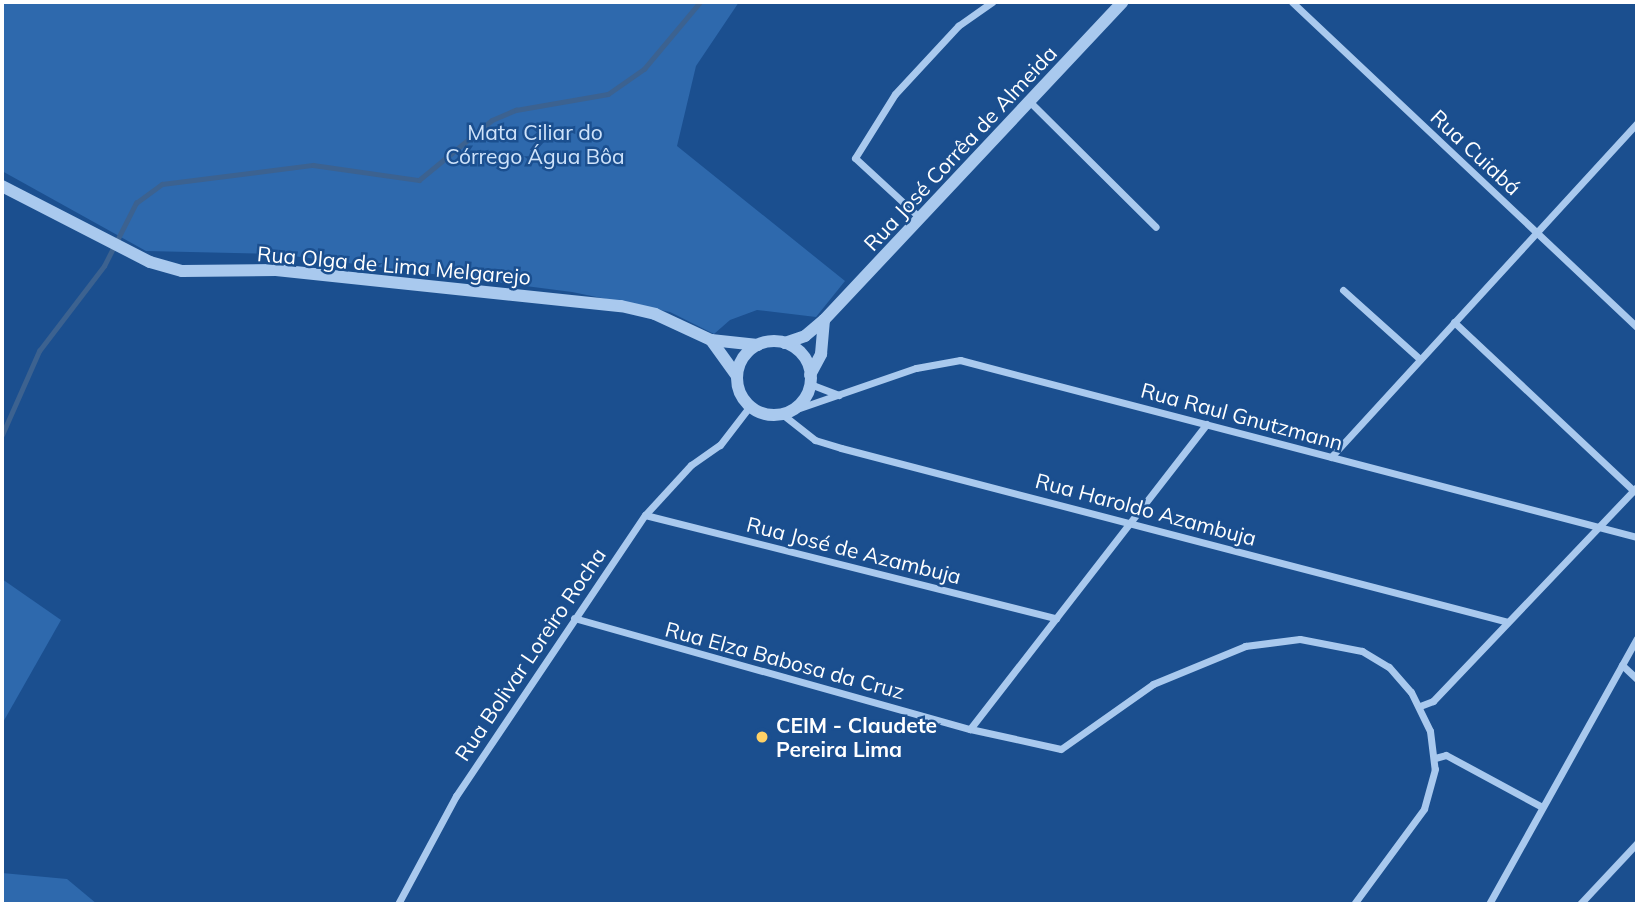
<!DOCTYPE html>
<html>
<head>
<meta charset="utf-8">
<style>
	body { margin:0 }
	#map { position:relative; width:1639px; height:906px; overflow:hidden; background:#1b4f8f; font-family:Mulish,sans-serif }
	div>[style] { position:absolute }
	.green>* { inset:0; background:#2e69ad }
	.stream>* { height:4.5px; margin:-2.25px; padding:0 2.25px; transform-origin:2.25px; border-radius:2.25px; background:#3c6290 }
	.minor>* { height:7px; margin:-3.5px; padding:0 3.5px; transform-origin:3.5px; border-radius:3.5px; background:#a9c9ee }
	.tertiary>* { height:12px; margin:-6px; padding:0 6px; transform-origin:6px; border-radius:6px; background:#a9c9ee }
	.tertiary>.ring { margin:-6px; padding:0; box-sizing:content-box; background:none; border:12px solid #a9c9ee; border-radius:50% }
	.dots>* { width:19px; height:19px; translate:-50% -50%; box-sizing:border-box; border:4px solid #1b4f8f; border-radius:50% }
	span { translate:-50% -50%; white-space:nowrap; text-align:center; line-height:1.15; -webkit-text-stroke:5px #1b4f8f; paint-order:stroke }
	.park-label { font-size:21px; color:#cfe3fa }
	.street-label { font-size:21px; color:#fff }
	.poi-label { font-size:21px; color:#fff; font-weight:700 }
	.left { translate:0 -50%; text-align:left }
	.frame { position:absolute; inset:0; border:4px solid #fff; pointer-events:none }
</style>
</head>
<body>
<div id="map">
	<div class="green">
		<i style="clip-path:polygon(2px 2px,739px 2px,696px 66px,677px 146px,845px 281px,816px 317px,757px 310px,730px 320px,714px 334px,670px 312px,572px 292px,278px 254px,146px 251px,2px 171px)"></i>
		<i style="clip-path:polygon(2px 579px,61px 620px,2px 724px)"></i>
		<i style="clip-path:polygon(2px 873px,67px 879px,97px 904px,2px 904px)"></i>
	</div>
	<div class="stream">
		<i style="left:2px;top:435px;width:92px;rotate:-66.2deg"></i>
		<i style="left:39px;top:351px;width:107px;rotate:-52.6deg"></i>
		<i style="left:104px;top:266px;width:71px;rotate:-63.1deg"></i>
		<i style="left:136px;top:203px;width:32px;rotate:-36deg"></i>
		<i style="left:162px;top:184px;width:152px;rotate:-7.2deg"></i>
		<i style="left:313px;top:165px;width:107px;rotate:8.1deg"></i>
		<i style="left:419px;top:180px;width:94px;rotate:-39.4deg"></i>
		<i style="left:492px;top:120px;width:26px;rotate:-23deg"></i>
		<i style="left:516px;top:110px;width:93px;rotate:-9.9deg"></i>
		<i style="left:608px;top:94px;width:44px;rotate:-34.8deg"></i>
		<i style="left:644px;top:69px;width:87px;rotate:-50.1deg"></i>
	</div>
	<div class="minor">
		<i style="left:1292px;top:2px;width:474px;rotate:43.3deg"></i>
		<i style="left:1030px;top:102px;width:177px;rotate:44.8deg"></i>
		<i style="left:919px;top:217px;width:87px;rotate:-137.3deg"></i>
		<i style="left:855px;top:158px;width:75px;rotate:-58deg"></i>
		<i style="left:895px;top:94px;width:93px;rotate:-47.2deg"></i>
		<i style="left:958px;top:26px;width:42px;rotate:-35.2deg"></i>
		<i style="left:1343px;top:290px;width:103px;rotate:41.9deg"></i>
		<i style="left:1454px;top:322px;width:247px;rotate:43.2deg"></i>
		<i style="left:810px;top:384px;width:31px;rotate:21deg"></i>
		<i style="left:788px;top:412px;width:135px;rotate:-19deg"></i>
		<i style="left:916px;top:368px;width:45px;rotate:-10.3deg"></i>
		<i style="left:960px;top:360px;width:700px;rotate:14.65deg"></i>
		<i style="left:782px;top:414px;width:42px;rotate:38.2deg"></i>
		<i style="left:815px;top:440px;width:27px;rotate:17deg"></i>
		<i style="left:841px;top:448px;width:689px;rotate:14.62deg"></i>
		<i style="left:1331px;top:457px;width:453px;rotate:-47.5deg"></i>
		<i style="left:645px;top:515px;width:424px;rotate:14.1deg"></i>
		<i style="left:574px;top:618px;width:411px;rotate:15.7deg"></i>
		<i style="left:970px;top:729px;width:93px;rotate:12.4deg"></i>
		<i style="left:1061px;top:749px;width:113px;rotate:-35.2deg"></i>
		<i style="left:1153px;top:684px;width:100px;rotate:-22.4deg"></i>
		<i style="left:1245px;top:646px;width:55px;rotate:-7.3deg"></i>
		<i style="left:1300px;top:639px;width:63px;rotate:11deg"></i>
		<i style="left:1362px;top:651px;width:31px;rotate:31deg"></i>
		<i style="left:1389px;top:667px;width:33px;rotate:49deg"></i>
		<i style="left:1411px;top:692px;width:43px;rotate:64deg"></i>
		<i style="left:1430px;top:731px;width:38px;rotate:83deg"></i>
		<i style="left:1435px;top:769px;width:41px;rotate:105.4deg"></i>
		<i style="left:1424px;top:809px;width:118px;rotate:126.4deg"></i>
		<i style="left:1622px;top:665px;width:21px;rotate:43deg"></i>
		<i style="left:1420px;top:706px;width:14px;rotate:-21deg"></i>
		<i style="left:1433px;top:701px;width:296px;rotate:-46.4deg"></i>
		<i style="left:970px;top:729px;width:386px;rotate:-52.2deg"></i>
		<i style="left:1435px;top:758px;width:11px;rotate:-15deg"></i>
		<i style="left:1446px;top:755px;width:109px;rotate:28.4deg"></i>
		<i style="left:398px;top:904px;width:123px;rotate:-61.8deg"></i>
		<i style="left:456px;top:796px;width:339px;rotate:-56.1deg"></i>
		<i style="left:645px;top:515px;width:68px;rotate:-47.4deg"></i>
		<i style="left:691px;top:465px;width:35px;rotate:-35deg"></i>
		<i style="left:720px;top:445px;width:49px;rotate:-52.4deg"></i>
		<i style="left:1489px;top:904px;width:304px;rotate:-60.9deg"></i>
		<i style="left:1580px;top:904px;width:83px;rotate:-46.9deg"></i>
	</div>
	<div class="tertiary">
		<i style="left:2px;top:186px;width:166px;rotate:27.2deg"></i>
		<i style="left:150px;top:262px;width:33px;rotate:16deg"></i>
		<i style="left:182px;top:271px;width:94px;rotate:-0.6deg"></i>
		<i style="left:276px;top:270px;width:347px;rotate:6deg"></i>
		<i style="left:621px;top:306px;width:35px;rotate:13deg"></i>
		<i style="left:655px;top:314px;width:62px;rotate:24.9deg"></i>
		<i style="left:711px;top:340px;width:47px;rotate:6.1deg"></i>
		<i style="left:711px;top:340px;width:44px;rotate:54.2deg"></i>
		<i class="ring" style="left:737px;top:341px;width:62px;height:62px"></i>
		<i style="left:785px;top:343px;width:21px;rotate:-19deg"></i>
		<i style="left:805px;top:336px;width:25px;rotate:-40deg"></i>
		<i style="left:824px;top:320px;width:436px;rotate:-46.8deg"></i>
		<i style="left:810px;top:375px;width:24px;rotate:-62deg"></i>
		<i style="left:821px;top:354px;width:34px;rotate:-85deg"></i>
	</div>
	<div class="dots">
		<i style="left:762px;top:737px;background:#ffd166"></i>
	</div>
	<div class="park-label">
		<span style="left:535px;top:144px">Mata Ciliar do<br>Córrego Água Bôa</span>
	</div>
	<div class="street-label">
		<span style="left:960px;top:148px;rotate:-47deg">Rua José Corrêa de Almeida</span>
		<span style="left:1476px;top:152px;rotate:43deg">Rua Cuiabá</span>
		<span style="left:394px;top:265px;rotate:5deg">Rua Olga de Lima Melgarejo</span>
		<span style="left:1242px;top:416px;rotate:15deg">Rua Raul Gnutzmann</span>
		<span style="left:1146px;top:509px;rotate:15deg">Rua Haroldo Azambuja</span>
		<span style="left:854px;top:550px;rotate:14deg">Rua José de Azambuja</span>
		<span style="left:530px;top:654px;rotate:-56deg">Rua Bolivar Loreiro Rocha</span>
		<span style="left:785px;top:660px;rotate:15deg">Rua Elza Babosa da Cruz</span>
	</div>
	<div class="poi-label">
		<span class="left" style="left:776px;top:737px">CEIM - Claudete<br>Pereira Lima</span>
	</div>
	<div class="frame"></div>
</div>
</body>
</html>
